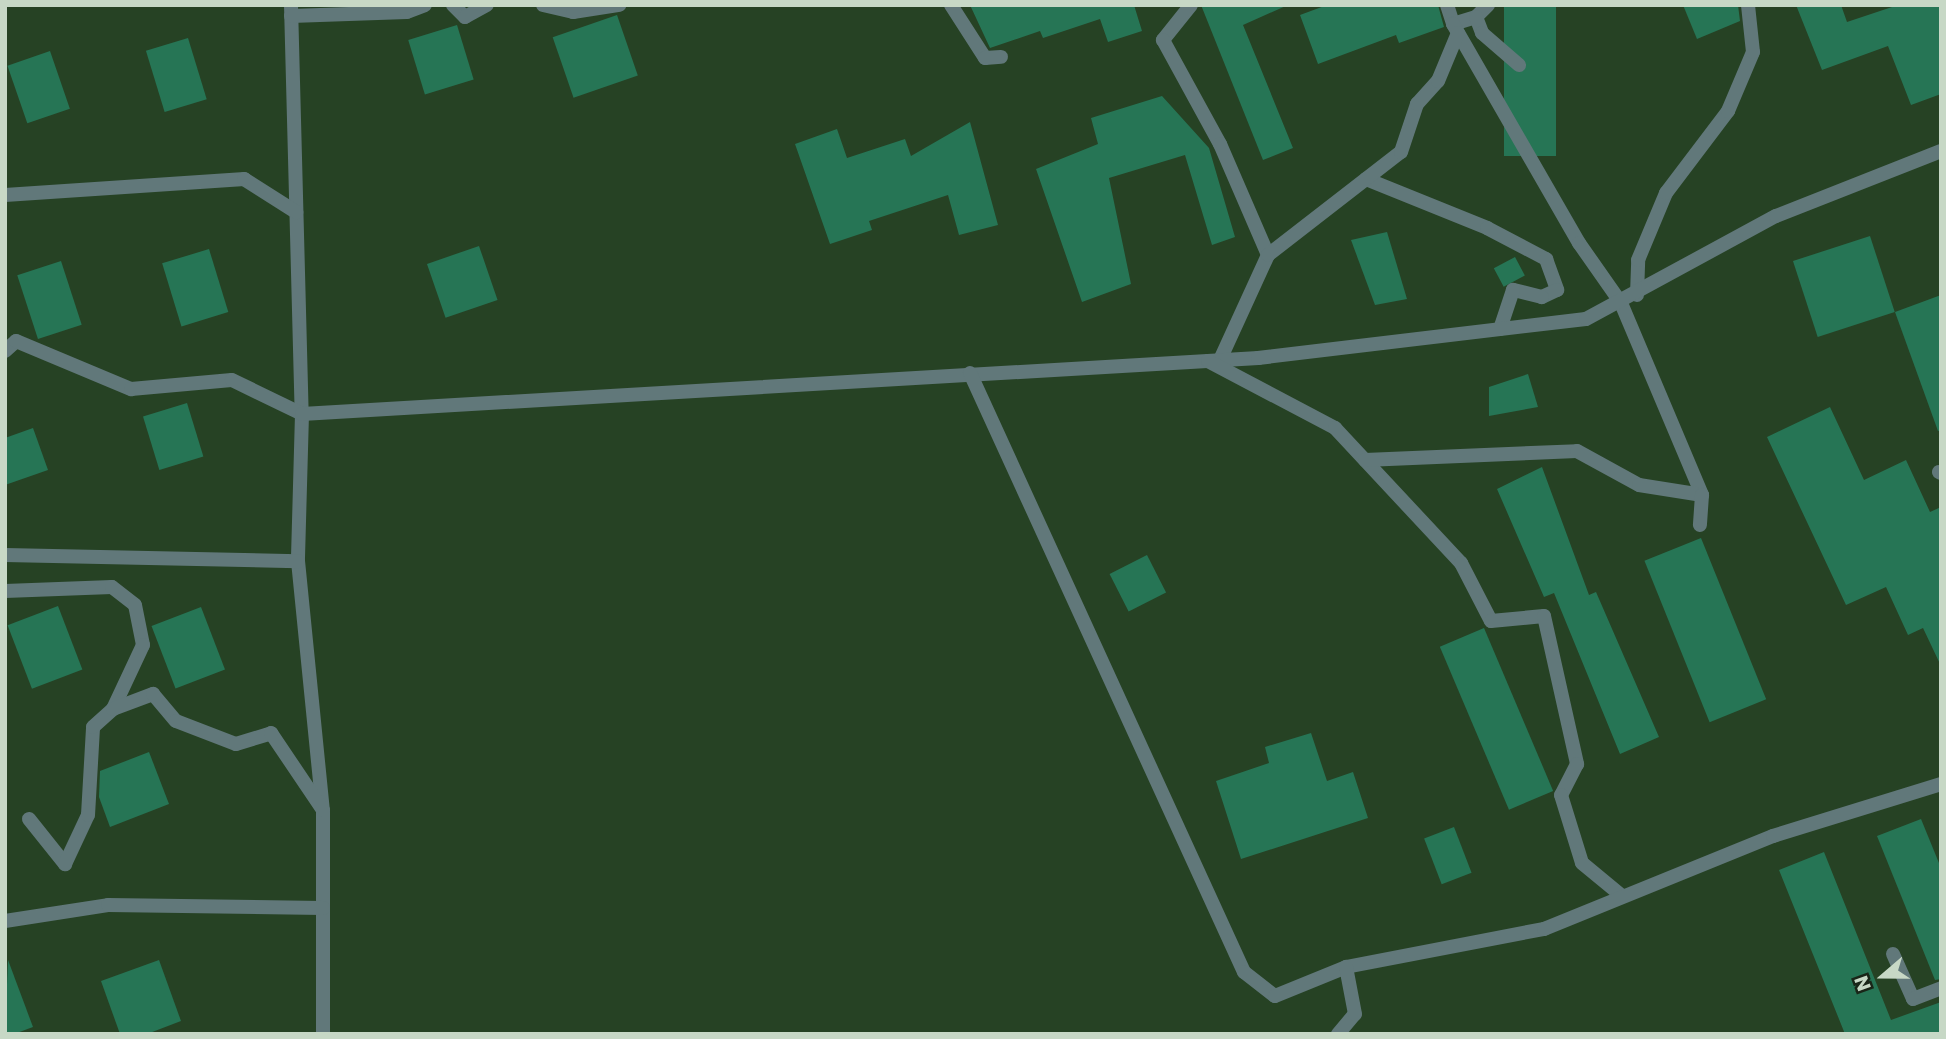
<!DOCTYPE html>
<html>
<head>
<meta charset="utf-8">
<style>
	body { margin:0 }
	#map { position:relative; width:1946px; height:1039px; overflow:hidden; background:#264224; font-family:Poppins,sans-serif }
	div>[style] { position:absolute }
	.building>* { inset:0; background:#267555; transform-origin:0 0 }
	.street>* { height:14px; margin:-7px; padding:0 7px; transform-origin:7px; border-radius:7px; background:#61787a }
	span { translate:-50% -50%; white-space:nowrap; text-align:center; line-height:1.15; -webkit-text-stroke:7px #192518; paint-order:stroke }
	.frame { position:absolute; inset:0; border:7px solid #c7d8c6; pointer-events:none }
	.north { position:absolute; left:1848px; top:941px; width:70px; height:70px; -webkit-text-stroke:5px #192518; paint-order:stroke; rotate:250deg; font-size:19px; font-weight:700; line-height:28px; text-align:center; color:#c7d8c6 }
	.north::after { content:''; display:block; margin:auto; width:24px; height:32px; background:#c7d8c6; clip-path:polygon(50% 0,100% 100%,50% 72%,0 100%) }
</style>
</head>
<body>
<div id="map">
	<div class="building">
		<i style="clip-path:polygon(970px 5px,1134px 5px,1142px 31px,1108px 42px,1100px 19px,1043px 38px,1040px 31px,990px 48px)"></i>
		<i style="clip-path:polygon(1201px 5px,1288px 5px,1243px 25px,1293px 148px,1263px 160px)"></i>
		<i style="clip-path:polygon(1327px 5px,1438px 5px,1444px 27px,1399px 43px,1396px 35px,1318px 64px,1300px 15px)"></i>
		<i style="left:1504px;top:5px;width:52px;height:151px"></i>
		<i style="clip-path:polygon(1683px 5px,1738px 5px,1740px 21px,1697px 39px)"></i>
		<i style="clip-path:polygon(1796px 5px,1841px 5px,1847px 22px,1898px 5px,1941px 5px,1941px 94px,1911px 105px,1888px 46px,1822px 70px)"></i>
		<i style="left:617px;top:15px;width:64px;height:68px;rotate:71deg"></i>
		<i style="left:457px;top:25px;width:57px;height:51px;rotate:73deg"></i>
		<i style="left:188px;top:38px;width:64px;height:44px;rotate:73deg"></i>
		<i style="left:50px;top:51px;width:61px;height:45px;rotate:71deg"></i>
		<i style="clip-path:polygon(1162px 96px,1209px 148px,1235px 237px,1212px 245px,1185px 155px,1109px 178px,1131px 284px,1082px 302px,1036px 169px,1098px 144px,1091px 118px)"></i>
		<i style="clip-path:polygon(970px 122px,998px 225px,959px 235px,948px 195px,869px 221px,872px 230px,830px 244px,795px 144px,837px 129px,847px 158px,905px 139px,911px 156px)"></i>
		<i style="clip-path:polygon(1387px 232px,1407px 299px,1375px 305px,1351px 240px)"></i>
		<i style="left:1870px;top:236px;width:80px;height:81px;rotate:72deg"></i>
		<i style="left:479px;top:246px;width:57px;height:55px;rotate:71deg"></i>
		<i style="left:209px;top:249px;width:66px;height:49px;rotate:73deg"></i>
		<i style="left:1515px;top:257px;width:21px;height:24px;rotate:62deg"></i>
		<i style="left:61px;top:261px;width:67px;height:46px;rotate:72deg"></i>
		<i style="clip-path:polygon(1941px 295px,1941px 430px,1938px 431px,1895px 312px)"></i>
		<i style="clip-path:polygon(1528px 374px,1538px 407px,1489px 416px,1489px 387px)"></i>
		<i style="left:187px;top:403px;width:56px;height:46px;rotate:73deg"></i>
		<i style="clip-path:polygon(1830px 407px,1864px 480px,1906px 460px,1930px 512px,1941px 507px,1941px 666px,1923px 628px,1908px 635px,1886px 587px,1846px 605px,1767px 437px)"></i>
		<i style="clip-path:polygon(33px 428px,48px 470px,5px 485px,5px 438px)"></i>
		<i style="clip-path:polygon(1542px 467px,1589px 595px,1596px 592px,1659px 737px,1620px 754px,1554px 593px,1544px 597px,1497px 489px)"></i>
		<i style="left:1701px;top:538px;width:174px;height:61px;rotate:68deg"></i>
		<i style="left:1147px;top:555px;width:42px;height:42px;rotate:63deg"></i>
		<i style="left:58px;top:606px;width:68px;height:54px;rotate:69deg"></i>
		<i style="left:201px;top:607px;width:67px;height:53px;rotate:69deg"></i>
		<i style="left:1484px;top:628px;width:177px;height:48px;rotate:67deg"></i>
		<i style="clip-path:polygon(1311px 733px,1327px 781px,1353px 772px,1368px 818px,1241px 859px,1216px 781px,1269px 763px,1265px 747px)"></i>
		<i style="clip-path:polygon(149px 752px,169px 804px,110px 827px,99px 797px,100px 771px)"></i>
		<i style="clip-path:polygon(1921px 819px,1941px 868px,1941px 979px,1935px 980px,1877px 836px)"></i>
		<i style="left:1454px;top:827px;width:49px;height:32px;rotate:69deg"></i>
		<i style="clip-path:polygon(1824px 852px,1891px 1020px,1941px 1002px,1941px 1034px,1845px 1034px,1779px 870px)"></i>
		<i style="clip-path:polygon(8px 960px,33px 1027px,14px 1034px,5px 1034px)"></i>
		<i style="clip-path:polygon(159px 960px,181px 1021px,147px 1034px,120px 1034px,101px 981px)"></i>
	</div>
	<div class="street">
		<i style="left:291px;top:5px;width:409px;rotate:88.5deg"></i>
		<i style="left:302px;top:414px;width:147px;rotate:91.6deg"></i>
		<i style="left:298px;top:561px;width:251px;rotate:84.3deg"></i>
		<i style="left:323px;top:811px;width:223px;rotate:90deg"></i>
		<i style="left:453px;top:5px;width:17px;rotate:45deg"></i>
		<i style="left:465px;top:17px;width:25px;rotate:-29deg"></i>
		<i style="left:543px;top:5px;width:31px;rotate:13deg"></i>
		<i style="left:573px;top:12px;width:47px;rotate:-8.7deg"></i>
		<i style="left:951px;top:5px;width:63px;rotate:57.3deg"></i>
		<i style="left:985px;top:58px;width:16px;rotate:-4deg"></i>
		<i style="left:1191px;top:5px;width:45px;rotate:128.7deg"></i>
		<i style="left:1163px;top:40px;width:119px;rotate:61.3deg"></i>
		<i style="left:1220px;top:144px;width:121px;rotate:66.6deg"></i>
		<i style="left:1268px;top:255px;width:115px;rotate:114.6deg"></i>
		<i style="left:1447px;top:5px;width:20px;rotate:72deg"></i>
		<i style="left:1453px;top:24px;width:24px;rotate:-17deg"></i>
		<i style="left:1488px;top:5px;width:17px;rotate:135deg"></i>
		<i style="left:1476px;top:17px;width:17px;rotate:69deg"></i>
		<i style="left:1482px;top:33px;width:49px;rotate:40.9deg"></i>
		<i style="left:291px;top:16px;width:116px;rotate:-2deg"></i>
		<i style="left:407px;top:12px;width:19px;rotate:-21deg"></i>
		<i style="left:1453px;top:24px;width:253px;rotate:60.1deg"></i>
		<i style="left:1579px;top:243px;width:73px;rotate:55deg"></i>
		<i style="left:1621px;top:303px;width:208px;rotate:67.1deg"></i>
		<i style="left:1366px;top:179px;width:131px;rotate:22deg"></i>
		<i style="left:1487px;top:228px;width:67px;rotate:27.7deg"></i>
		<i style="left:1546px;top:259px;width:33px;rotate:70deg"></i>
		<i style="left:1557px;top:290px;width:17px;rotate:155deg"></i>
		<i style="left:1542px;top:297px;width:30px;rotate:-166deg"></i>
		<i style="left:1513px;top:290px;width:41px;rotate:108.4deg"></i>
		<i style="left:5px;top:195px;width:240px;rotate:-3.8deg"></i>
		<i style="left:244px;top:179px;width:62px;rotate:32.4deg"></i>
		<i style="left:1268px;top:255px;width:168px;rotate:-37.8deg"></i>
		<i style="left:1401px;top:152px;width:51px;rotate:-71.6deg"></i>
		<i style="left:1417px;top:104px;width:31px;rotate:-48deg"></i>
		<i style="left:1438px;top:81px;width:52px;rotate:-67.4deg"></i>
		<i style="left:1637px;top:295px;width:35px;rotate:-88deg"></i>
		<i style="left:1638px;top:260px;width:73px;rotate:-67.3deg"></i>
		<i style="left:1666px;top:193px;width:103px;rotate:-52.9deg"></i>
		<i style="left:1728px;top:111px;width:64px;rotate:-67deg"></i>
		<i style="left:1753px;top:52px;width:47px;rotate:-96.1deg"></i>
		<i style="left:5px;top:351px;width:15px;rotate:-42deg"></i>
		<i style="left:16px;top:341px;width:125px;rotate:22.7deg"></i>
		<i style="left:131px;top:389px;width:101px;rotate:-5.1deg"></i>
		<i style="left:232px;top:380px;width:78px;rotate:25.9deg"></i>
		<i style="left:302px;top:414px;width:958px;rotate:-3.35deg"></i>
		<i style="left:1258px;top:358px;width:330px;rotate:-6.8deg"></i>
		<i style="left:1586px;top:319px;width:216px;rotate:-28.5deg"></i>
		<i style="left:1776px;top:216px;width:177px;rotate:-21.5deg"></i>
		<i style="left:1208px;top:361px;width:144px;rotate:27.8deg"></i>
		<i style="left:1335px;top:428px;width:185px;rotate:47deg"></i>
		<i style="left:1461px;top:563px;width:65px;rotate:62.7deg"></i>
		<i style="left:1491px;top:621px;width:53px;rotate:-5.4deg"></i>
		<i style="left:1544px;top:616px;width:152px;rotate:77.4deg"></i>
		<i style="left:1577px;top:764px;width:35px;rotate:117deg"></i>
		<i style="left:1561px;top:795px;width:71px;rotate:72.8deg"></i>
		<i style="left:1582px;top:863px;width:52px;rotate:39.5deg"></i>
		<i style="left:970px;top:373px;width:659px;rotate:65.42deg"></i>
		<i style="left:1244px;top:972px;width:39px;rotate:38deg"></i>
		<i style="left:1275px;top:996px;width:77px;rotate:-22.2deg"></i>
		<i style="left:1346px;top:967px;width:202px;rotate:-10.9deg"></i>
		<i style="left:1544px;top:929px;width:247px;rotate:-22.1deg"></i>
		<i style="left:1773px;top:836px;width:176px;rotate:-17.2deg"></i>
		<i style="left:1365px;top:460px;width:212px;rotate:-2.4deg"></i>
		<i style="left:1577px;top:451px;width:71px;rotate:28.7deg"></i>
		<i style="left:1639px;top:485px;width:64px;rotate:9deg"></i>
		<i style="left:1702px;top:495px;width:30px;rotate:94deg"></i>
		<i style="left:1939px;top:472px;width:2px;rotate:27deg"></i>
		<i style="left:5px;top:555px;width:293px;rotate:1.2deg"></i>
		<i style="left:5px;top:591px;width:107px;rotate:-2.1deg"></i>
		<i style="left:112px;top:587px;width:29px;rotate:38deg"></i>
		<i style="left:135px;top:605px;width:41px;rotate:78.7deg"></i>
		<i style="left:143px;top:645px;width:71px;rotate:115.1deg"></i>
		<i style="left:29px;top:819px;width:58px;rotate:51.3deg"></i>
		<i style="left:65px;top:864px;width:54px;rotate:-64.9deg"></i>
		<i style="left:88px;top:815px;width:88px;rotate:-86.7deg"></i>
		<i style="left:93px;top:727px;width:27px;rotate:-42deg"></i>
		<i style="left:113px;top:709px;width:43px;rotate:-20.6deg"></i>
		<i style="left:153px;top:694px;width:35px;rotate:50deg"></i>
		<i style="left:176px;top:721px;width:64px;rotate:21deg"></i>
		<i style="left:236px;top:744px;width:37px;rotate:-17deg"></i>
		<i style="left:271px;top:733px;width:93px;rotate:56deg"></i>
		<i style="left:5px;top:921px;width:104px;rotate:-8.8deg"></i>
		<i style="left:108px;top:905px;width:215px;rotate:0.8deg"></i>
		<i style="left:1893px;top:954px;width:49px;rotate:66deg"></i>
		<i style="left:1913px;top:999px;width:30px;rotate:-21deg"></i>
		<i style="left:1338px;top:1034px;width:26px;rotate:-50deg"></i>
		<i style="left:1355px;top:1014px;width:48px;rotate:-100.8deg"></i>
	</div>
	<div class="frame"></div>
	<div class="north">N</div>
</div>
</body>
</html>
